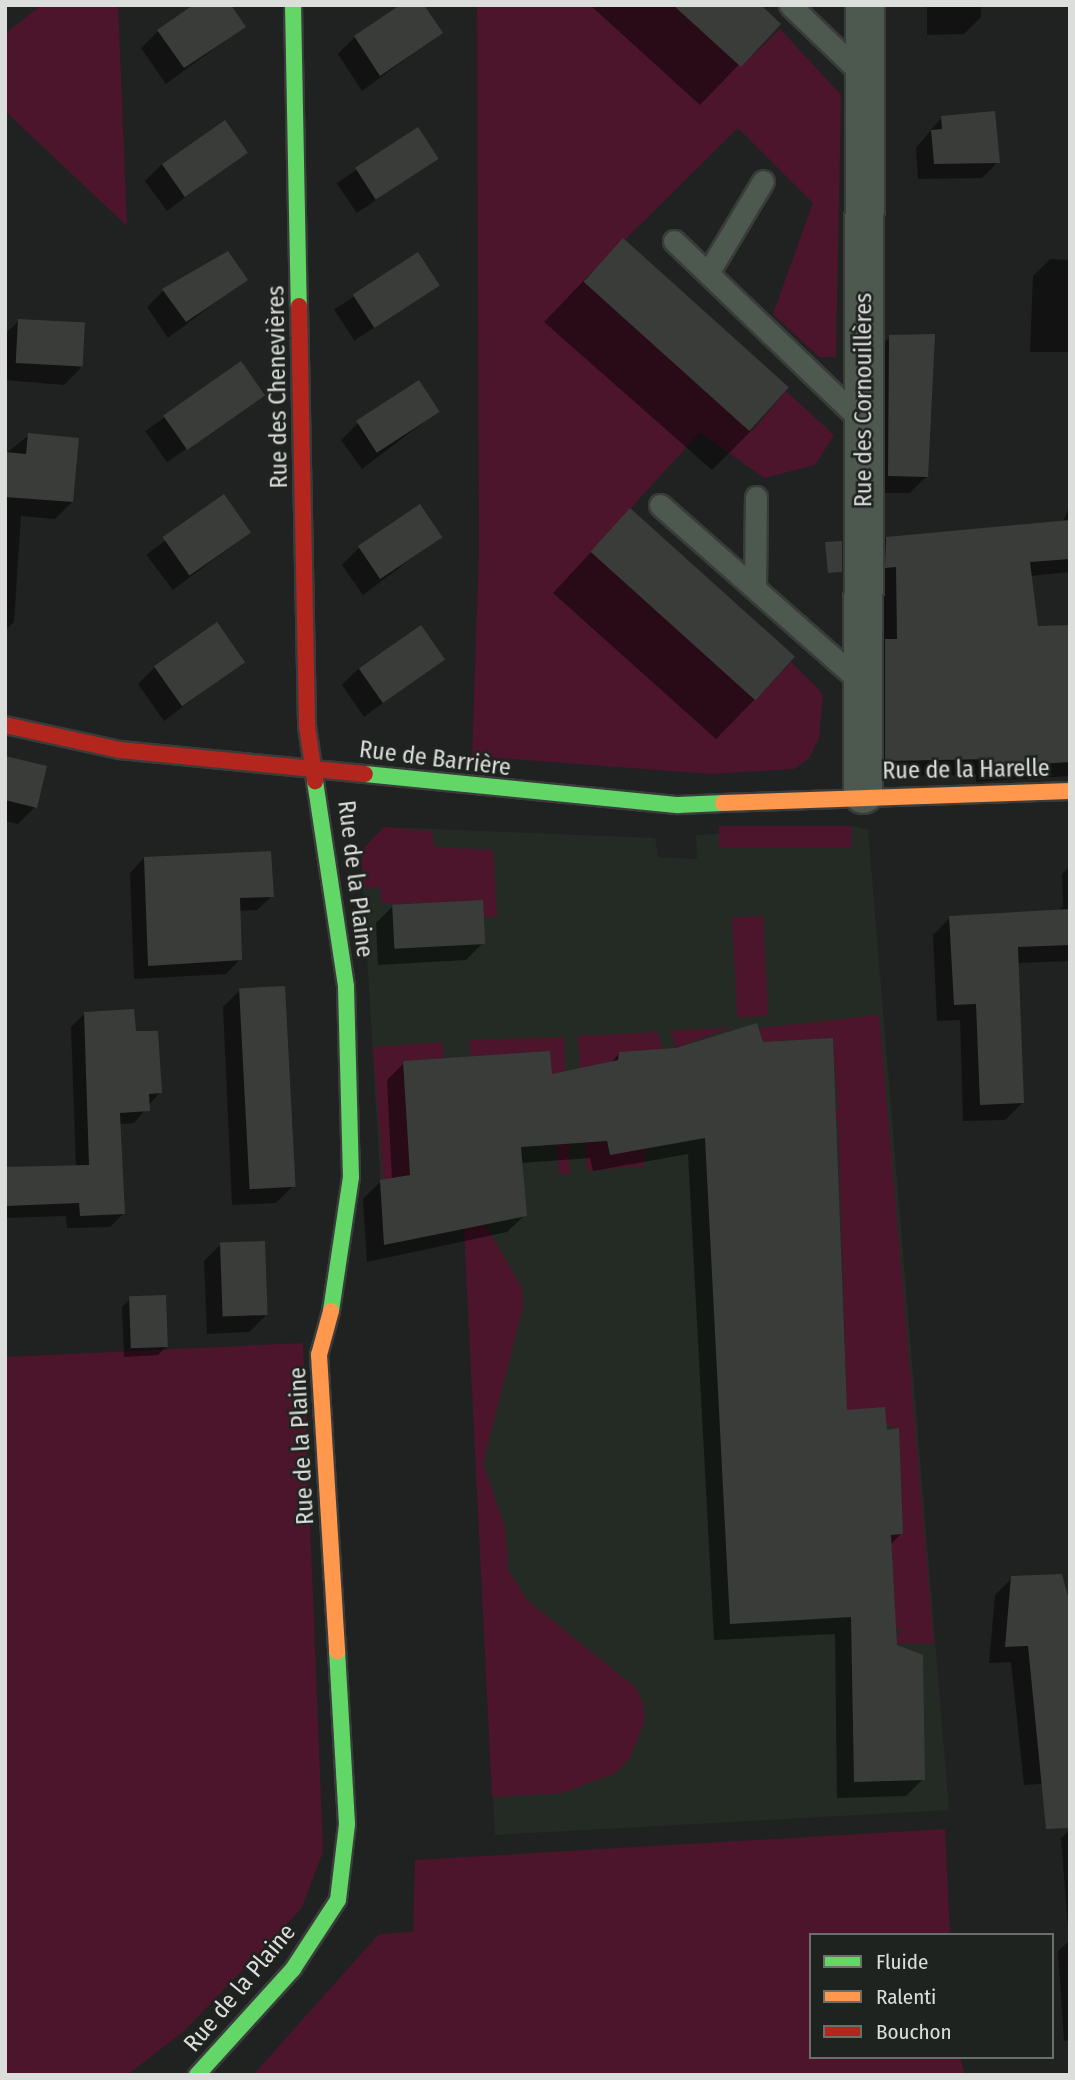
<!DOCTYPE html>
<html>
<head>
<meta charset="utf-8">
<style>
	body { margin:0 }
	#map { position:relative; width:1075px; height:2080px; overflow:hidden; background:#202221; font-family:"Fira Sans Condensed",sans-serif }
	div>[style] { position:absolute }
	.built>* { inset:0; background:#232b24 }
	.green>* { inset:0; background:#4c152c; transform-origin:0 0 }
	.shadow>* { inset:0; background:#0007; transform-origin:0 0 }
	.building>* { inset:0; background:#3a3c3a; transform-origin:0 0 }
	.roads { filter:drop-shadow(2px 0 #3a3c3b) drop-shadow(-2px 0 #3a3c3b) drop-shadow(0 2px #3a3c3b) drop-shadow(0 -2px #3a3c3b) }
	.lane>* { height:21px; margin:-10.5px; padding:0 10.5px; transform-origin:10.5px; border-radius:10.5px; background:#4d594e }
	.street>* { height:38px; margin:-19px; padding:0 19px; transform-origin:19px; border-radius:19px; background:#4d594e }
	.fast>* { height:16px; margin:-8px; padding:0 8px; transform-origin:8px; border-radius:8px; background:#63d668 }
	.slow>* { height:16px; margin:-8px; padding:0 8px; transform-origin:8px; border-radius:8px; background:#ff974d }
	.jam>* { height:16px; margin:-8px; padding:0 8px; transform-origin:8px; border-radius:8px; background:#b3261e }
	span { translate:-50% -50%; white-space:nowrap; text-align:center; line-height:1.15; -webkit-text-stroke:5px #1f2320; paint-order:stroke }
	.street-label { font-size:24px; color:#dcdedc }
	.frame { position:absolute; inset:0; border:7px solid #dcdedc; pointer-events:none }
	.legend { position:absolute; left:809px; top:1933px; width:245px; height:126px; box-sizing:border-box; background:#1f2320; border:2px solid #6b6e6b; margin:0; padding:9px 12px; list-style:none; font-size:21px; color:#dcdedc }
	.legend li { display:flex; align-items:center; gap:14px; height:35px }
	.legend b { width:35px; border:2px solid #6b6e6b }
</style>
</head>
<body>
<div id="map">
	<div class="built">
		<i style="clip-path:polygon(851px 826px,868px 829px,949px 1810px,495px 1835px,464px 1229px,384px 1245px,361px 851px,384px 827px,655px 838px,658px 857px,697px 859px,696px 835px)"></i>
	</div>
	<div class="green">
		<i style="clip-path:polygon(41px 5px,118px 5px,127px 226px,5px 111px,5px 34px)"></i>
		<i style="clip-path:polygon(477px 5px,673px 5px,741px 67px,780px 29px,841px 95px,836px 357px,819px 357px,773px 314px,813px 203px,738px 128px,583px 281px,752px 431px,786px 391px,834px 435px,815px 465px,764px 478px,700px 432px,591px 552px,756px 700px,791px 662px,823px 694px,819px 738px,809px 758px,794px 769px,711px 774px,472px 756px,479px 552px)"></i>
		<i style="left:851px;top:826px;width:22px;height:132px;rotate:90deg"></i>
		<i style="clip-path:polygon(384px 827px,432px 831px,434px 847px,493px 850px,497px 917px,484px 917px,482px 900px,392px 904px,382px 903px,380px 887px,364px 888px,361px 851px)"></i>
		<i style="left:763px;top:916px;width:100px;height:31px;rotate:87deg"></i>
		<i style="clip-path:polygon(879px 1015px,934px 1644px,889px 1643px,904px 1629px,882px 1630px,895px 1614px,891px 1535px,903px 1534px,899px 1429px,847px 1410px,838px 1121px,806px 1122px,805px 1111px,838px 1108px,833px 1038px,762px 1042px,759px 1028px)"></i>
		<i style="clip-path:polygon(730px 1028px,676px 1048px,670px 1030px)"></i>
		<i style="clip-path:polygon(657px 1032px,663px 1049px,619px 1052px,618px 1060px,586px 1067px,610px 1155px,646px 1146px,644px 1166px,587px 1171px,578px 1036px)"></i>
		<i style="clip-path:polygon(564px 1037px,570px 1174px,559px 1174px,550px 1051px,471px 1056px,469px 1040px)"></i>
		<i style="clip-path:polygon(442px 1042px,444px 1058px,403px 1061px,409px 1156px,430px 1177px,383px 1179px,373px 1047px)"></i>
		<i style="clip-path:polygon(485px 1224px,522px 1288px,523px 1307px,483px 1463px,505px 1527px,508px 1570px,527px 1600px,636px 1688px,643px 1703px,645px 1720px,630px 1758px,616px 1773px,562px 1793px,492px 1797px,464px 1228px)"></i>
		<i style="clip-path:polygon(303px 1343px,323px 1852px,301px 1909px,183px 2032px,127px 2075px,5px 2075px,5px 1357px)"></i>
		<i style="clip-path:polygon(945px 1829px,950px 1935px,811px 1935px,811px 2057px,960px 2057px,965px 2075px,253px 2075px,379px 1934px,413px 1932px,415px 1860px)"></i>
	</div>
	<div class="shadow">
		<i style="clip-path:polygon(590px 5px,758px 5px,778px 24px,700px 105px)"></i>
		<i style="clip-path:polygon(927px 5px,981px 5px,981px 17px,964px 34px,927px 35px)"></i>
		<i style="clip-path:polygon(243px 27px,166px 84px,141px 48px,158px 31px)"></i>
		<i style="clip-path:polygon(441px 33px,362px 91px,338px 54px,355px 37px)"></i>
		<i style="clip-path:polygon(942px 117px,998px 162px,982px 178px,918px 179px,916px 148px)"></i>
		<i style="left:417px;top:129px;width:36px;height:97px;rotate:56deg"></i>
		<i style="clip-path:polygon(245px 152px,167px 211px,145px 181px,162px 164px)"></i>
		<i style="clip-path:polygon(623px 240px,751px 431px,712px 470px,544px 322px)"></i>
		<i style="left:418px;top:255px;width:37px;height:100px;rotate:57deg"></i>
		<i style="clip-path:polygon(1050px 259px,1070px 260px,1070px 352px,1030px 352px,1033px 276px)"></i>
		<i style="clip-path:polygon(246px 279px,168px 338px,147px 307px,163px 291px)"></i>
		<i style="clip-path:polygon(19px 321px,81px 368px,64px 385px,5px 380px,5px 334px)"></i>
		<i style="clip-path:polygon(933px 335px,927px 476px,910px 493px,871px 493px,873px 354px,890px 337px)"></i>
		<i style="left:241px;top:364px;width:38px;height:117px;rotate:55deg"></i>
		<i style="clip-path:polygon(437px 412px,362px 469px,341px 440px,358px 423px)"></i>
		<i style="clip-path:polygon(29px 435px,72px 502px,55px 519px,21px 516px,14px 622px,5px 630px,5px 454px)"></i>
		<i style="left:223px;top:497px;width:44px;height:96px;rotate:53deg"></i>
		<i style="clip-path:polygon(1070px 504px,1070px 572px,1030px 576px,1037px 627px,1070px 663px,1070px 776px,976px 782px,976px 775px,870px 776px,870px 554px,886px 538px,1063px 522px)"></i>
		<i style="clip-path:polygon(630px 510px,755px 699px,716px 739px,553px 593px)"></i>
		<i style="clip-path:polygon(440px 537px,363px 595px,342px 565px,359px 548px)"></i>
		<i style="clip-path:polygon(442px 659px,364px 717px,342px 685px,359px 668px)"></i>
		<i style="clip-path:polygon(242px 662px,164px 721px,138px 684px,155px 667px)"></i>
		<i style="clip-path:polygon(5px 758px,35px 807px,18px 824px,5px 821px)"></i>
		<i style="clip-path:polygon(144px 858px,272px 896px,257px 910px,239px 911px,240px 959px,226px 974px,134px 979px,130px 873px)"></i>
		<i style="clip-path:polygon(1070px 866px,1070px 961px,1017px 963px,1022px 1103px,1005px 1120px,963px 1121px,960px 1020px,937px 1021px,933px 935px,950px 918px,1057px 912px,1063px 906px,1062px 874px)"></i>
		<i style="clip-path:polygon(393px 906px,483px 943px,466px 960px,378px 965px,376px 923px)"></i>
		<i style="clip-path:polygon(240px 990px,293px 1186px,276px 1203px,232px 1205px,223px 1007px)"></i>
		<i style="clip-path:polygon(85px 1013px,160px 1092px,134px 1123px,119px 1124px,123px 1214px,110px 1227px,67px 1228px,66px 1216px,5px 1218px,5px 1169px,76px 1167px,71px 1027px)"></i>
		<i style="clip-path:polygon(677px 1050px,902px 1533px,890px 1545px,895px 1646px,923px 1779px,906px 1796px,837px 1798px,835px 1634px,714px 1640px,688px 1154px,593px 1171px,590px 1158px,521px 1163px,525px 1215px,507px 1232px,367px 1262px,363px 1199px,381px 1181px,392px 1180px,387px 1080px,404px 1063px,551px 1076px,610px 1063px,619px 1054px)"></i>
		<i style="clip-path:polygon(221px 1244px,266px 1315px,249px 1332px,207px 1334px,204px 1261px)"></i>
		<i style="clip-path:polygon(130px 1299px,166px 1347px,158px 1355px,124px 1357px,122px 1307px)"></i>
		<i style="clip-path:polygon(1012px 1578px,1070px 1782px,1024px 1785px,1011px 1662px,989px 1663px,995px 1595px)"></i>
		<i style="clip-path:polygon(1070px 1830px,1070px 2040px,1064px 2041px,1058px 1951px,1069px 1941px,1061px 1838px)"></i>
	</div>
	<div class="building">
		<i style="clip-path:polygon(193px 5px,231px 5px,246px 27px,184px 68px,157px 30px)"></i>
		<i style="clip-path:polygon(400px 5px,424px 5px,443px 33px,380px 76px,354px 36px)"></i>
		<i style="clip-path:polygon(673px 5px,761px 5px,781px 24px,741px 67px)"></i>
		<i style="clip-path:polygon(995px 111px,1000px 163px,934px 164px,931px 130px,942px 129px,941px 116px)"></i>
		<i style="left:225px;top:120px;width:40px;height:77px;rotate:55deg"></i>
		<i style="left:418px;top:127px;width:38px;height:75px;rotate:57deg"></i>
		<i style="left:623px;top:238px;width:223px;height:59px;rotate:42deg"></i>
		<i style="clip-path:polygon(228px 251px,248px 280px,186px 322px,162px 289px)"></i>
		<i style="left:418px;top:252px;width:40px;height:78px;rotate:57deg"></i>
		<i style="left:18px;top:319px;width:67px;height:44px;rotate:3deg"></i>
		<i style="clip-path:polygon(935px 334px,928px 477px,888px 476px,889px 335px)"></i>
		<i style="left:241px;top:361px;width:42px;height:95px;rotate:55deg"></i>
		<i style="left:419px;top:380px;width:38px;height:75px;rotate:57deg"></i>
		<i style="clip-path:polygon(28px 433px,79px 438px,73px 502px,5px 497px,5px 452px,26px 454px)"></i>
		<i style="left:224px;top:494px;width:47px;height:75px;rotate:55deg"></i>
		<i style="left:420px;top:504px;width:40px;height:75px;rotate:56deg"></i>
		<i style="left:630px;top:508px;width:222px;height:59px;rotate:42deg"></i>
		<i style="clip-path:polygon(1070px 520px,1070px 559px,1030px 562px,1038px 626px,1070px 625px,1070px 762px,992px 767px,991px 759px,885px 761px,885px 639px,897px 639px,896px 567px,885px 568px,886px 537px)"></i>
		<i style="clip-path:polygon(842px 541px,842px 572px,828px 573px,825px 542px)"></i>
		<i style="left:217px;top:622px;width:49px;height:77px;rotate:55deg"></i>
		<i style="left:421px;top:625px;width:42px;height:76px;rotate:55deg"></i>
		<i style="clip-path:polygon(5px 756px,47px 766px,37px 808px,5px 800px)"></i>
		<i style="clip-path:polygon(271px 851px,274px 897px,240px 898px,242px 960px,148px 966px,144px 857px)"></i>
		<i style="left:483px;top:900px;width:44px;height:91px;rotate:87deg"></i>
		<i style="clip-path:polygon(1070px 909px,1070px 945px,1018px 947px,1024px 1103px,980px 1105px,976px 1004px,954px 1005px,949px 916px)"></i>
		<i style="left:285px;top:986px;width:201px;height:46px;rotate:87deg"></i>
		<i style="clip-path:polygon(134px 1009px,136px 1031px,158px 1031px,162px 1093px,149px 1094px,150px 1111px,120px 1113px,125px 1214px,80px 1216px,79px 1203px,5px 1206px,5px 1167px,89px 1165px,84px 1012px)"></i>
		<i style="clip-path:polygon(757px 1023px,763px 1042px,833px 1038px,847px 1410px,885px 1407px,887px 1430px,899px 1428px,903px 1534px,891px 1535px,897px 1645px,923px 1655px,925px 1780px,854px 1782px,851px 1617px,730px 1624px,705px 1138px,610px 1155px,607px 1141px,521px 1147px,527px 1216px,384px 1245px,380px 1180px,410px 1175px,403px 1061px,550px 1051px,552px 1074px,618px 1060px,619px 1052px,676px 1048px)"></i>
		<i style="left:265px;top:1241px;width:74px;height:45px;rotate:88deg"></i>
		<i style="left:166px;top:1295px;width:52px;height:37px;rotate:88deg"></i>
		<i style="clip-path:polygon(1062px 1574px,1070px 1604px,1070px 1828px,1046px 1829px,1028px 1646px,1005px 1647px,1011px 1576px)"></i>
	</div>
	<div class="roads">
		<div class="lane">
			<i style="left:790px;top:5px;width:104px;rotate:43.8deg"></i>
			<i style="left:674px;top:241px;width:265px;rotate:43.8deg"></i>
			<i style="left:708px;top:273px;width:107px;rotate:-59.1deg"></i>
			<i style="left:660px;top:505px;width:271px;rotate:41.4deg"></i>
			<i style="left:755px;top:588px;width:91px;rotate:-89.4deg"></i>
		</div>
		<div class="street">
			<i style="left:863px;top:794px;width:789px;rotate:-89.85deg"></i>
		</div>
		<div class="fast">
			<i style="left:293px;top:5px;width:301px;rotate:88.9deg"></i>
			<i style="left:365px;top:774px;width:315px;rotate:5.7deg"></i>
			<i style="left:678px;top:805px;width:45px;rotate:-2.5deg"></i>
			<i style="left:315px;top:781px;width:208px;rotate:81.4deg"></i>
			<i style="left:346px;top:987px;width:190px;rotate:88.5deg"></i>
			<i style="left:351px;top:1177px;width:135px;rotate:98.5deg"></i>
			<i style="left:197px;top:2075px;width:143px;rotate:-47.8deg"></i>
			<i style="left:293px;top:1969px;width:82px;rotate:-56.9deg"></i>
			<i style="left:338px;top:1900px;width:77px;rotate:-83.2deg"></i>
			<i style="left:347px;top:1824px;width:173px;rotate:-93.3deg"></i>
		</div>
		<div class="slow">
			<i style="left:723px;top:803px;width:347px;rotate:-2deg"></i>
			<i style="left:331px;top:1311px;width:46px;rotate:105.3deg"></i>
			<i style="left:319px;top:1355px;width:297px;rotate:86.5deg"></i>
		</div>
		<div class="jam">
			<i style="left:299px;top:306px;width:420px;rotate:88.9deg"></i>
			<i style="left:307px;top:726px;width:56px;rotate:81.7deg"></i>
			<i style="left:5px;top:725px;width:118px;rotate:12.3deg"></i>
			<i style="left:120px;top:750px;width:246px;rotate:5.6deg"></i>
		</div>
	</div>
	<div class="street-label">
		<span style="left:278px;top:387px;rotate:-91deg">Rue des Chenevières</span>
		<span style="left:864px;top:400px;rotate:-90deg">Rue des Cornouillères</span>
		<span style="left:435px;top:759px;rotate:7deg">Rue de Barrière</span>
		<span style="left:966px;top:770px;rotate:-1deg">Rue de la Harelle</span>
		<span style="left:355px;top:879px;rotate:83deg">Rue de la Plaine</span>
		<span style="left:302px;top:1446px;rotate:-93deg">Rue de la Plaine</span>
		<span style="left:240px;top:1988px;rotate:-50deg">Rue de la Plaine</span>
	</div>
	<div class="frame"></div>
	<ul class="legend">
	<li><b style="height:9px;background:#63d668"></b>Fluide</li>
	<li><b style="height:9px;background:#ff974d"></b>Ralenti</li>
	<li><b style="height:9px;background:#b3261e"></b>Bouchon</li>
	</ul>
</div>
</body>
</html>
